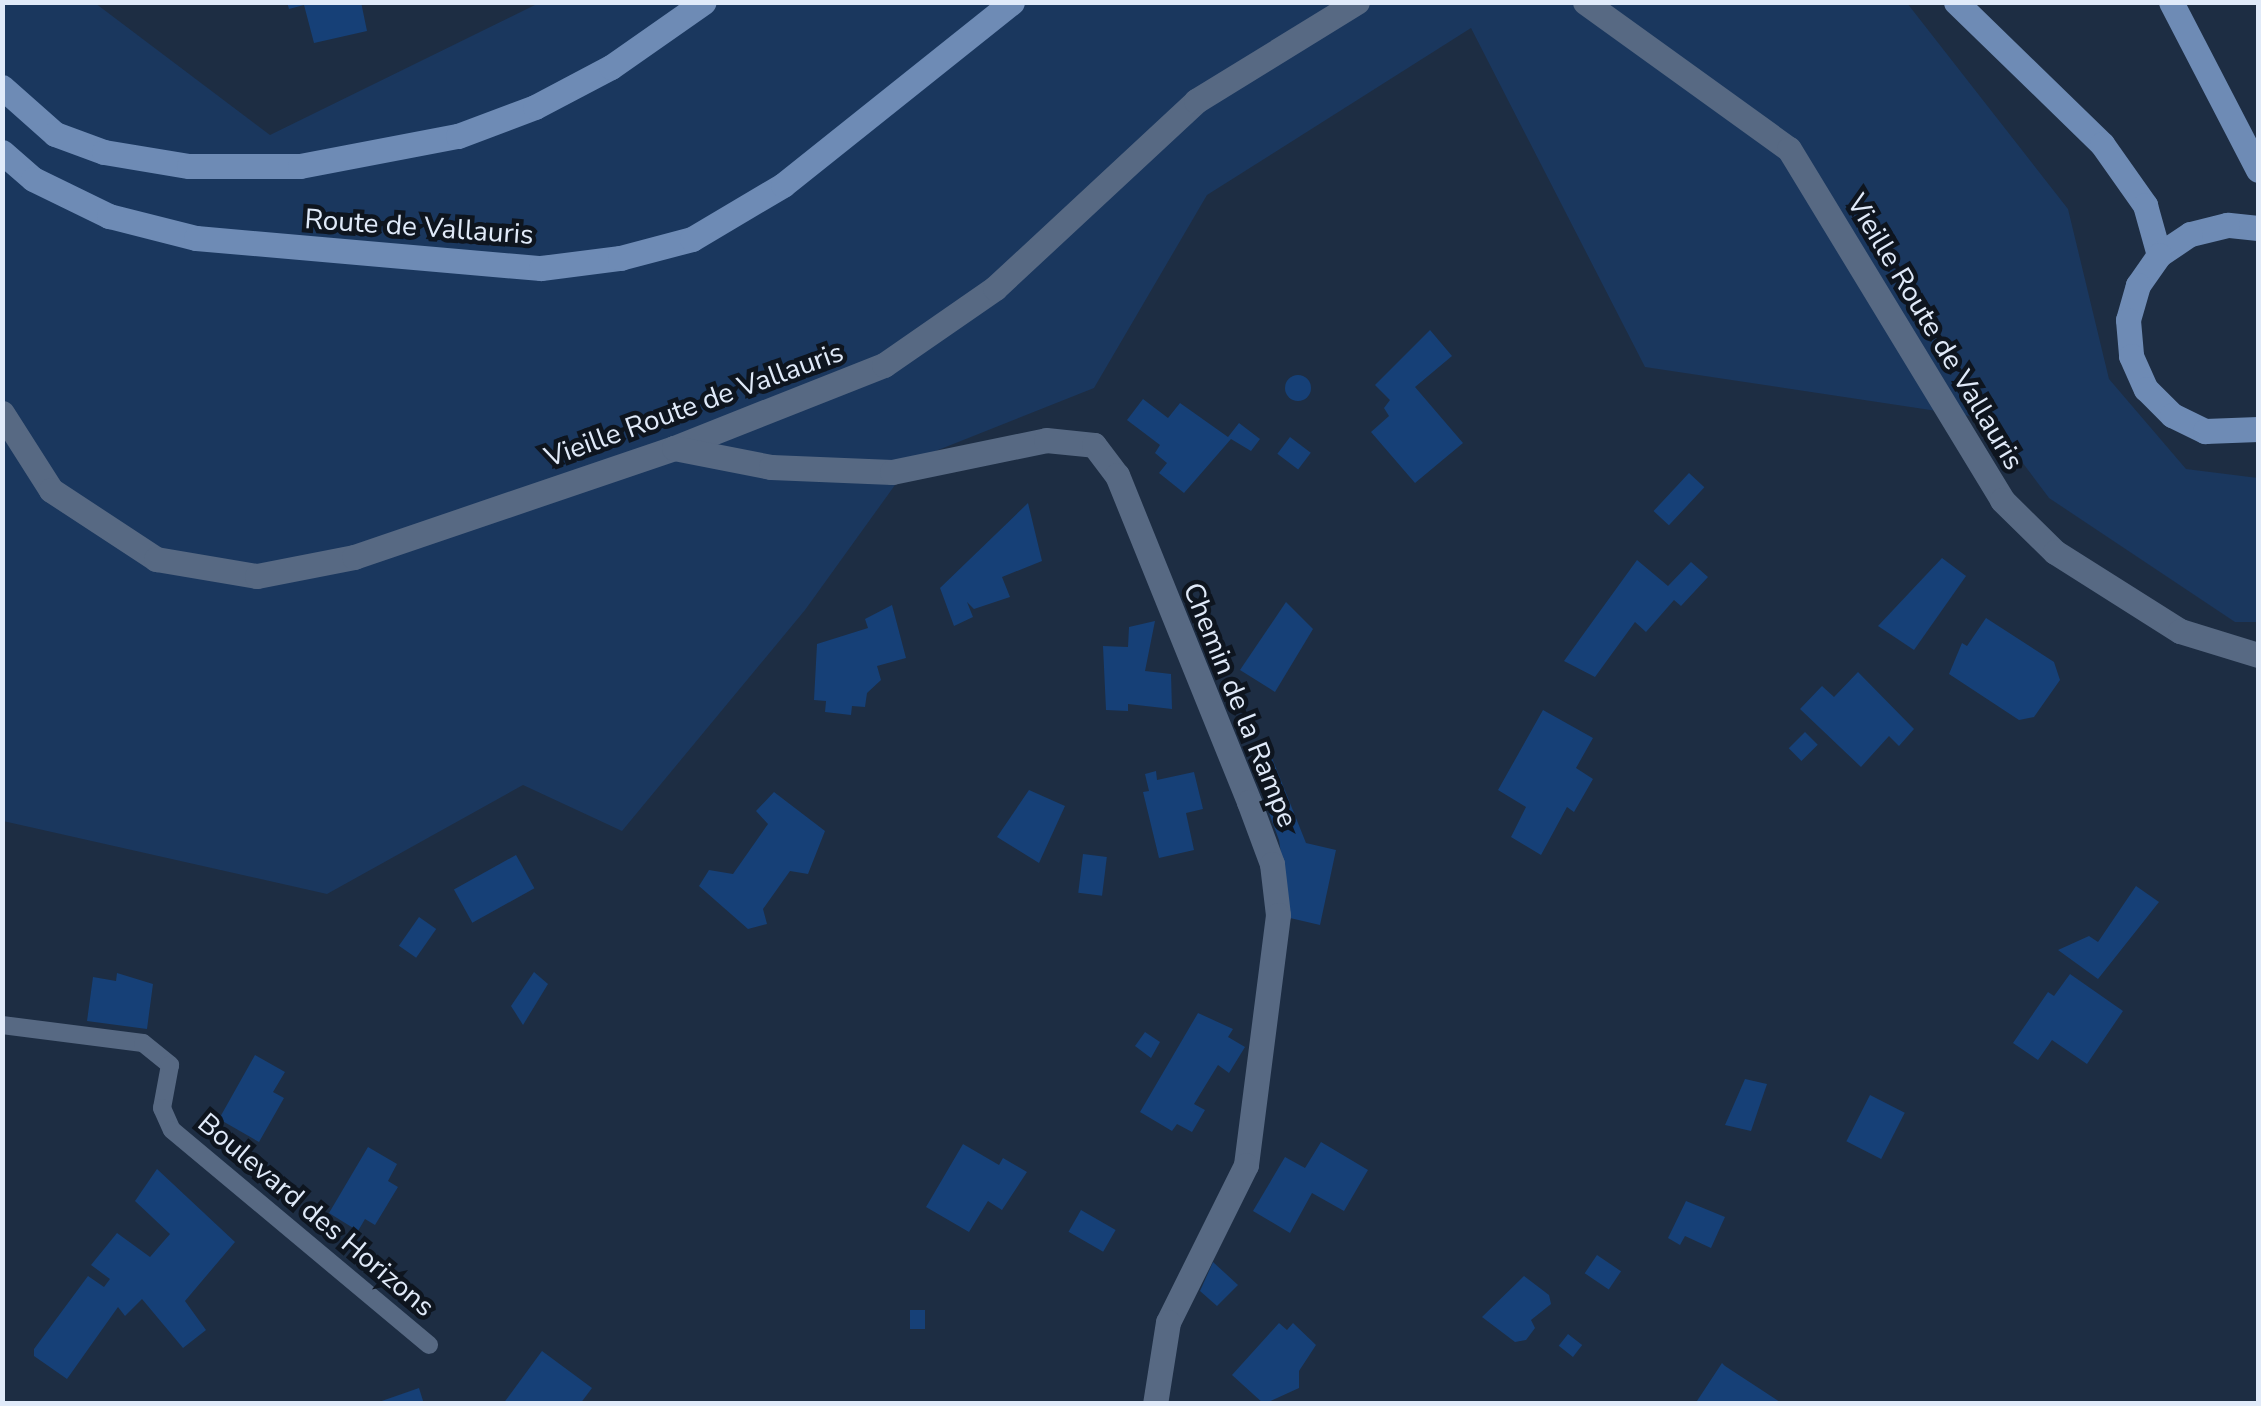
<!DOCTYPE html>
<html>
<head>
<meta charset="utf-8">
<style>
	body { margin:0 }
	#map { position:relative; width:2261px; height:1406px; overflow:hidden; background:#1d2d43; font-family:"Nunito Sans",sans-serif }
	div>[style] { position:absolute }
	.green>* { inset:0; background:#1a375e }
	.building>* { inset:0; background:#164077; transform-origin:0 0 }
	.round { border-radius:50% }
	.service>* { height:18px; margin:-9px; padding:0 9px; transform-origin:9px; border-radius:9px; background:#576983 }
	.minor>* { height:25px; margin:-12.5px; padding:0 12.5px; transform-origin:12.5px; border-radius:12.5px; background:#576983 }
	.secondary>* { height:25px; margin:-12.5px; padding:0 12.5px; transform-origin:12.5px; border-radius:12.5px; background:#6e8bb5 }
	span { translate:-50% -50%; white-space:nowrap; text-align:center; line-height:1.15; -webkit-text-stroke:9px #0e151f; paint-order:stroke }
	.street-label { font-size:28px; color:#e0eaf9 }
	.frame { position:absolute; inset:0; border:5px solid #e0eaf9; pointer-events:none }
</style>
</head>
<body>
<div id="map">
	<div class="green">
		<i style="clip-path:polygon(3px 3px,95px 3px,270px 135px,539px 3px,1907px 3px,2068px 209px,2109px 379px,2186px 469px,2258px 478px,2258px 622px,2235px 622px,2049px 498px,1990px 419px,1645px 367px,1471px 28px,1207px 195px,1094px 388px,913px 460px,805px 610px,622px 831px,523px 785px,327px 894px,3px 821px)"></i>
	</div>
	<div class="building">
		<i style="clip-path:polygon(287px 2px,361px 2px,367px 31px,314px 43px,304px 5px,289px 9px)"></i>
		<i style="clip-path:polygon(1430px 330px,1452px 356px,1415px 387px,1463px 443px,1415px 483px,1371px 432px,1389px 416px,1384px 408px,1390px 400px,1375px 385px)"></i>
		<i class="round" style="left:1285px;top:375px;width:26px;height:26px"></i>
		<i style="clip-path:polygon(1143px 399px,1168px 418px,1180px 403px,1228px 437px,1239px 423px,1260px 439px,1251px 451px,1231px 439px,1184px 493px,1159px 473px,1167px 463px,1155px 453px,1160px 445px,1127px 420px)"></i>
		<i style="left:1290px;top:437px;width:26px;height:21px;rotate:37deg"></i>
		<i style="left:1689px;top:473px;width:21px;height:52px;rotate:43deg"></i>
		<i style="clip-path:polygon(1028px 503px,1042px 561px,1002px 577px,1010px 597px,974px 609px,967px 602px,973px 617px,954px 626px,940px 588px)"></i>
		<i style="clip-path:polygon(1942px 558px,1966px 576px,1914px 650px,1878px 626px)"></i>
		<i style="clip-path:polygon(1637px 560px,1668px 586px,1691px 562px,1708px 577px,1681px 606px,1674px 600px,1646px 632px,1635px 622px,1595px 677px,1564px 661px)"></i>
		<i style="clip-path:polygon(1286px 602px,1313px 629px,1275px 692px,1240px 670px)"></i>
		<i style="clip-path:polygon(892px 605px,906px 658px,877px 666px,881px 680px,867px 693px,865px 707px,852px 706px,851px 715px,825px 712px,826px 701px,814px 700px,817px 644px,868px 628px,865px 619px)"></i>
		<i style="clip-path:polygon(1986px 618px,2054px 662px,2060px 680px,2034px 717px,2019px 720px,1949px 674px,1962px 643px,1967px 646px)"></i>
		<i style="clip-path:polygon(1155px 621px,1145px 671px,1171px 674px,1172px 709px,1128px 704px,1128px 711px,1106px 710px,1103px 646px,1128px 647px,1129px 627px)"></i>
		<i style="clip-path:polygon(1858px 672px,1914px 729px,1899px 746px,1889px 736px,1861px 767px,1800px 709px,1822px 686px,1834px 697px)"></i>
		<i style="clip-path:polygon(1543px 710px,1593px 738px,1576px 768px,1593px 779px,1574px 812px,1567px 807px,1541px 855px,1511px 837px,1526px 807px,1498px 790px)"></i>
		<i style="left:1805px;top:732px;width:18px;height:23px;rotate:45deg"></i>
		<i style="clip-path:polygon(1272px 758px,1306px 843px,1336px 850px,1320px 925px,1290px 918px,1279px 840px,1259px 786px)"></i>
		<i style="clip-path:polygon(1156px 771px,1157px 780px,1194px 772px,1203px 809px,1186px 813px,1194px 850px,1159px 858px,1143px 792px,1149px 791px,1145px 774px)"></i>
		<i style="clip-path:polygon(1029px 790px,1065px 806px,1039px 863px,997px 837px)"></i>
		<i style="clip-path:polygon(774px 792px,825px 831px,808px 874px,790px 871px,763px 909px,767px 924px,748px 929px,699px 886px,709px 870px,733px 874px,768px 824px,756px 811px)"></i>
		<i style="left:1083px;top:854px;width:24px;height:39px;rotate:7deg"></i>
		<i style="left:516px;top:855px;width:38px;height:71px;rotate:61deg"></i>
		<i style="clip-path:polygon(2136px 886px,2159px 902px,2098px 979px,2058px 950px,2089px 936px,2098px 942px)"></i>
		<i style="left:419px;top:917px;width:21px;height:35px;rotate:35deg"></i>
		<i style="clip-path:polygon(534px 972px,548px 984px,523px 1025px,511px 1006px)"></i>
		<i style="clip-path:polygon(117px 973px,153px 984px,147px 1029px,87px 1021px,93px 977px,116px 981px)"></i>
		<i style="clip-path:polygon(2070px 974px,2123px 1011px,2087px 1064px,2052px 1040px,2038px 1060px,2013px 1043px,2048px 992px,2054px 996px)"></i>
		<i style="clip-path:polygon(1198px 1013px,1233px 1029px,1228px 1037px,1245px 1047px,1229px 1073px,1218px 1065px,1194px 1104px,1205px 1110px,1192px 1132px,1177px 1124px,1172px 1131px,1140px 1112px)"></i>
		<i style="clip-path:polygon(1145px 1032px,1160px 1042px,1151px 1058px,1135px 1046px)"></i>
		<i style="clip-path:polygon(255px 1055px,285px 1072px,273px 1092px,284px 1098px,259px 1142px,219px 1119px)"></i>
		<i style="clip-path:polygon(1745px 1079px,1767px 1084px,1751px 1131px,1725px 1125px)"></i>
		<i style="left:1870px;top:1095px;width:39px;height:52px;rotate:27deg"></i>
		<i style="clip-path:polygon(1321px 1142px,1368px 1170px,1344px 1211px,1312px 1193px,1290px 1233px,1253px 1211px,1285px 1157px,1305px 1168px)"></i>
		<i style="clip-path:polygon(963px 1144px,999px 1165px,1003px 1158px,1027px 1172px,1002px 1210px,988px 1201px,969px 1232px,926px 1207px)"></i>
		<i style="clip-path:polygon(368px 1147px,397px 1164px,388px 1181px,398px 1187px,375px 1225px,365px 1219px,358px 1231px,329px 1213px)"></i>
		<i style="clip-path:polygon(157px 1169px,235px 1242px,185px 1301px,206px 1330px,183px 1348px,142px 1299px,125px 1316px,118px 1307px,67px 1379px,34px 1356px,34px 1349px,88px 1276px,104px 1287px,110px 1279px,91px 1265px,117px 1233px,150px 1257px,170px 1234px,135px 1201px)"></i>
		<i style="clip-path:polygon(1686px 1201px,1725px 1217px,1711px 1248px,1685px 1236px,1680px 1245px,1668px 1238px)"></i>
		<i style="left:1081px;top:1210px;width:40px;height:25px;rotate:30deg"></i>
		<i style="left:1597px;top:1255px;width:29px;height:22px;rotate:34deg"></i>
		<i style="clip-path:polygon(1213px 1262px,1238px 1285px,1217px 1306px,1200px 1291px)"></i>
		<i style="clip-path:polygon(1524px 1276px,1549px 1295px,1551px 1304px,1531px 1320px,1535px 1328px,1526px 1340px,1515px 1342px,1482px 1317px)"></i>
		<i style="left:910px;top:1310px;width:15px;height:19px"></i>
		<i style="clip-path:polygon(1279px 1323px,1287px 1330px,1293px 1323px,1316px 1345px,1299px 1371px,1299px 1388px,1264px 1404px,1232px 1375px)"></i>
		<i style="left:1568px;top:1334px;width:18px;height:15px;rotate:38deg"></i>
		<i style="clip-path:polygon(542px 1351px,592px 1388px,580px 1404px,503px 1404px)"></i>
		<i style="clip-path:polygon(1722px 1363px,1725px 1366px,1783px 1404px,1695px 1404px)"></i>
		<i style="clip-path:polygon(419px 1388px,424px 1404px,376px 1404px,376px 1403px)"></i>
	</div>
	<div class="service">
		<i style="left:2px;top:1025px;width:142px;rotate:7.3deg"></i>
		<i style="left:143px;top:1043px;width:35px;rotate:39deg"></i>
		<i style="left:170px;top:1065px;width:44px;rotate:100.5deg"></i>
		<i style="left:162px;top:1108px;width:24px;rotate:66deg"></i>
		<i style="left:172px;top:1130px;width:335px;rotate:39.9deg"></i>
	</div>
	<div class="minor">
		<i style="left:1585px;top:2px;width:251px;rotate:35.8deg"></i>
		<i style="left:1789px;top:149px;width:411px;rotate:58.7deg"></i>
		<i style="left:2002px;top:500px;width:74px;rotate:44.5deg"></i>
		<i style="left:2055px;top:552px;width:148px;rotate:32.3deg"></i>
		<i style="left:2180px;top:631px;width:82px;rotate:17.1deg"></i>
		<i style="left:2px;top:413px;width:91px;rotate:57.5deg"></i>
		<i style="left:51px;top:490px;width:126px;rotate:33.3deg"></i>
		<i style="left:156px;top:559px;width:102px;rotate:9.6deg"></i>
		<i style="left:257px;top:576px;width:99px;rotate:-11.1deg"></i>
		<i style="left:354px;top:557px;width:338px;rotate:-18.8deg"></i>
		<i style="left:674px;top:448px;width:226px;rotate:-21.6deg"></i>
		<i style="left:884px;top:365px;width:135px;rotate:-34.7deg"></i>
		<i style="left:995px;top:288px;width:275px;rotate:-42.9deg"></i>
		<i style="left:1196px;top:101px;width:189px;rotate:-31.6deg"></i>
		<i style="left:674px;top:448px;width:99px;rotate:11.1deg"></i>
		<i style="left:771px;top:467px;width:121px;rotate:2.4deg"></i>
		<i style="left:892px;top:472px;width:157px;rotate:-11.7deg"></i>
		<i style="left:1046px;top:440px;width:48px;rotate:5.9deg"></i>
		<i style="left:1094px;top:445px;width:38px;rotate:53deg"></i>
		<i style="left:1117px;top:475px;width:353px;rotate:68deg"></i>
		<i style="left:1249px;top:802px;width:66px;rotate:69.6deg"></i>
		<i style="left:1272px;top:864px;width:51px;rotate:83.3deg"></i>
		<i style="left:1278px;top:915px;width:252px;rotate:97.3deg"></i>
		<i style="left:1246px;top:1165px;width:175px;rotate:116.4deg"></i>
		<i style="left:1168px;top:1322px;width:83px;rotate:99deg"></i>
	</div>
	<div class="secondary">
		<i style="left:1956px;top:2px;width:204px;rotate:44.2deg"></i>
		<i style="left:2102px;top:144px;width:75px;rotate:54.8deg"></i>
		<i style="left:2145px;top:205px;width:52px;rotate:74.4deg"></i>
		<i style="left:2171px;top:2px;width:189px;rotate:62.6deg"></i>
		<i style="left:2px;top:87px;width:71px;rotate:41.6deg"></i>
		<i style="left:55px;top:134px;width:52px;rotate:20.2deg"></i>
		<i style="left:104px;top:152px;width:86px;rotate:9.4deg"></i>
		<i style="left:189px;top:166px;width:111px"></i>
		<i style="left:300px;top:166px;width:161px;rotate:-10.8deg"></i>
		<i style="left:458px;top:136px;width:82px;rotate:-20.6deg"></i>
		<i style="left:535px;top:107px;width:86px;rotate:-27.8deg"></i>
		<i style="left:611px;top:67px;width:113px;rotate:-35deg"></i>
		<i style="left:2px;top:152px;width:41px;rotate:41.1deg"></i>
		<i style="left:33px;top:179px;width:85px;rotate:26deg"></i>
		<i style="left:109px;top:216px;width:90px;rotate:14.2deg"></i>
		<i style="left:196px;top:238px;width:346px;rotate:5deg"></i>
		<i style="left:541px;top:268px;width:80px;rotate:-7.2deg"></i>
		<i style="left:620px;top:258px;width:74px;rotate:-14.8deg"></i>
		<i style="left:692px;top:239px;width:106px;rotate:-30.7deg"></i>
		<i style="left:783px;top:185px;width:293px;rotate:-38.6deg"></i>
		<i style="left:2258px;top:228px;width:31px;rotate:-174deg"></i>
		<i style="left:2227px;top:225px;width:38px;rotate:166deg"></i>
		<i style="left:2190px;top:234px;width:37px;rotate:146deg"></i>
		<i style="left:2159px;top:255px;width:37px;rotate:125deg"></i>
		<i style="left:2138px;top:285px;width:36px;rotate:106deg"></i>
		<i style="left:2128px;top:320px;width:36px;rotate:85deg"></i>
		<i style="left:2131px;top:356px;width:36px;rotate:66deg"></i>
		<i style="left:2146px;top:389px;width:37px;rotate:45deg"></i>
		<i style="left:2172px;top:415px;width:37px;rotate:26deg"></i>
		<i style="left:2205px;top:431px;width:53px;rotate:-2.2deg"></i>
	</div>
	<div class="street-label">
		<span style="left:419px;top:227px;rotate:4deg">Route de Vallauris</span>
		<span style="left:1935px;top:332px;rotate:59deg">Vieille Route de Vallauris</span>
		<span style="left:694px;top:405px;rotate:-20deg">Vieille Route de Vallauris</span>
		<span style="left:1240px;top:705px;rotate:68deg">Chemin de la Rampe</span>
		<span style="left:316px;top:1215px;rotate:40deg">Boulevard des Horizons</span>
	</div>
	<div class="frame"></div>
</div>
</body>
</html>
